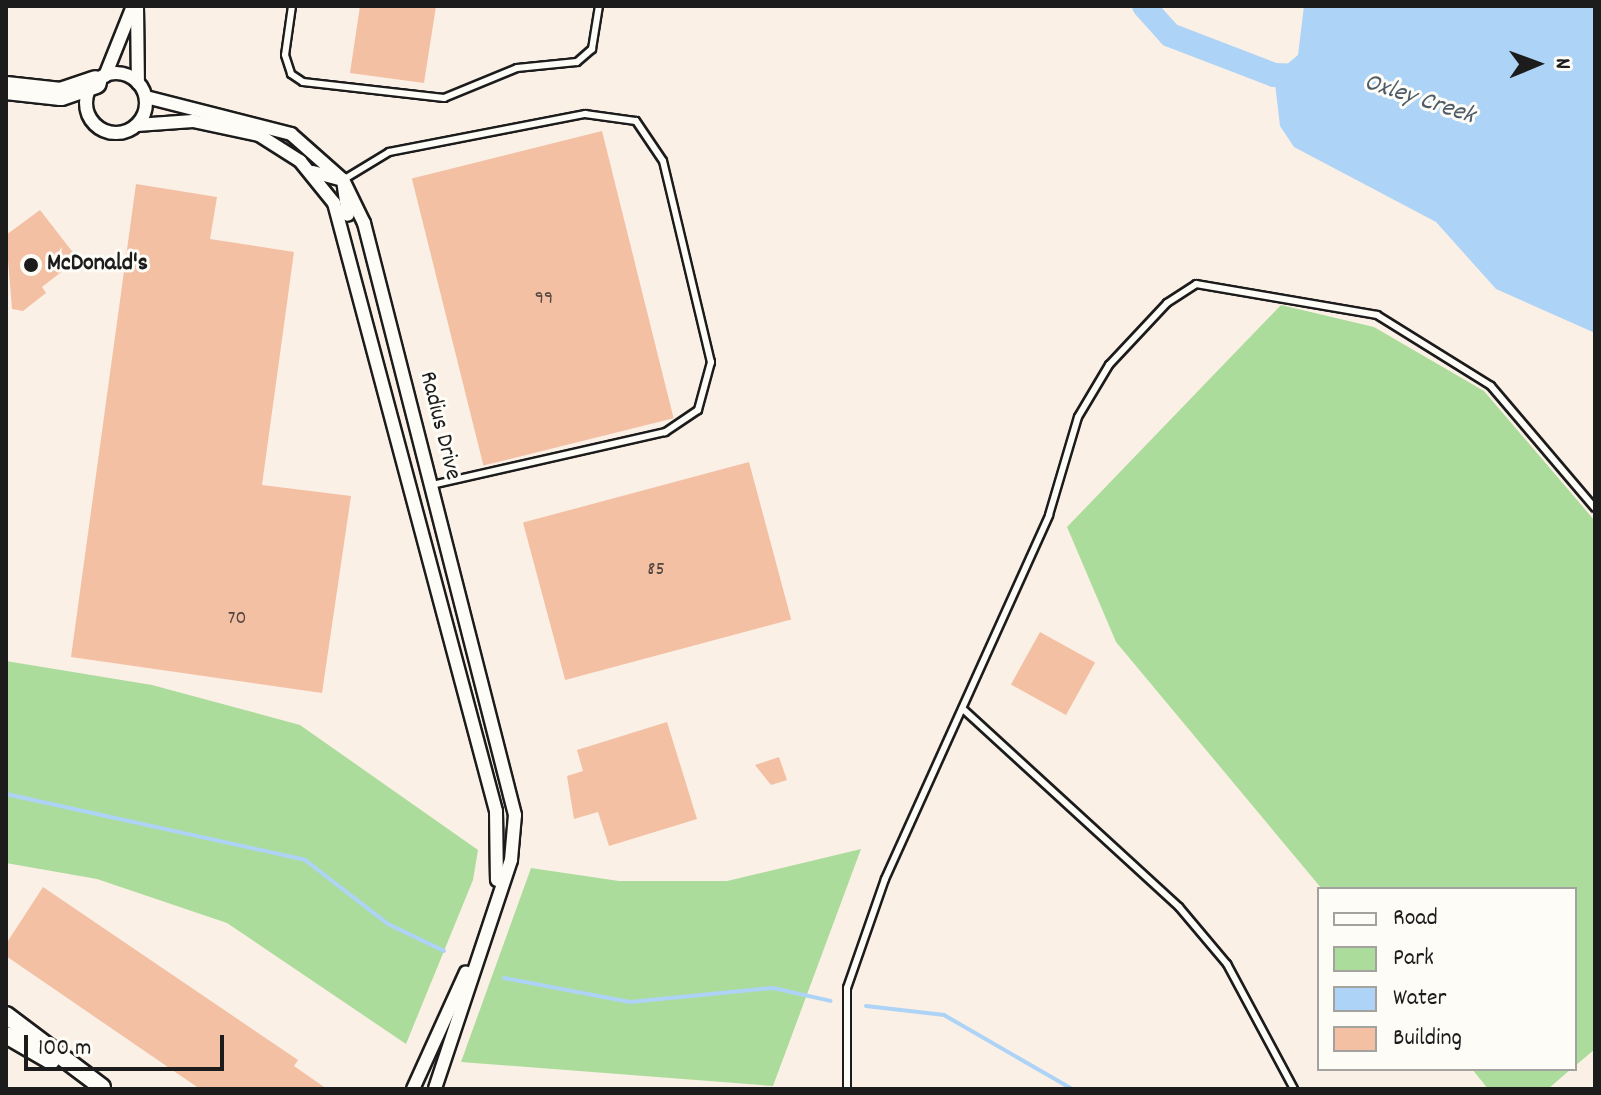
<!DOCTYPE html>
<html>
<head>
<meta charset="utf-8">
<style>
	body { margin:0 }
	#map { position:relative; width:1601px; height:1095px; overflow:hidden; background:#fbf0e6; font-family:Dekko,sans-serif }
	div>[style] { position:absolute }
	.green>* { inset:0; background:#acdc9c }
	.water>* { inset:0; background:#add3f6 }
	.stream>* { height:4px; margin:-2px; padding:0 2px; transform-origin:2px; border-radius:2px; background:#add3f6 }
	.river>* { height:24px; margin:-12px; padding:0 12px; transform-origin:12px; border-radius:12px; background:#add3f6 }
	.building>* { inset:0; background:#f3c0a4; transform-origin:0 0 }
	.roads { filter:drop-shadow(2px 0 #1c1c1c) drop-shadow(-2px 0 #1c1c1c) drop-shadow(0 2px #1c1c1c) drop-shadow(0 -2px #1c1c1c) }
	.service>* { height:6px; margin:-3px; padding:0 3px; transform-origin:3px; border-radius:3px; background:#fdfcf7 }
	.minor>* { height:12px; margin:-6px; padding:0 6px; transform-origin:6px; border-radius:6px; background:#fdfcf7 }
	.minor>.ring { margin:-6px; padding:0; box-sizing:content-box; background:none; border:12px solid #fdfcf7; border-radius:50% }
	.tertiary>* { height:16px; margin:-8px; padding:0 8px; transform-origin:8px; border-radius:8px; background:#fdfcf7 }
	.motorway>* { height:22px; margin:-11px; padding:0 11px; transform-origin:11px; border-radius:11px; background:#fdfcf7 }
	.dots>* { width:22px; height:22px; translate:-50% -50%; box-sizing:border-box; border:4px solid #fdfcf7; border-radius:50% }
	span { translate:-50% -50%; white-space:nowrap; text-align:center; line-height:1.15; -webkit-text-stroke:6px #fdfcf7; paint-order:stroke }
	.number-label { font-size:20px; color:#52453e }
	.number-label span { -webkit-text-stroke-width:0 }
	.poi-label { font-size:24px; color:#1c1c1c; font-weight:700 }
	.left { translate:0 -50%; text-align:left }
	.street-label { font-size:24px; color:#1c1c1c }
	.water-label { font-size:26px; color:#4f5c68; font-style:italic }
	.frame { position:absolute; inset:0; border:8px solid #1c1c1c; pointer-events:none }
	.legend { position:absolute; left:1317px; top:887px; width:260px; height:184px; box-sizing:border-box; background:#fdfcf7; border:2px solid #a3a29f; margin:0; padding:10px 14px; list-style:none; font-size:24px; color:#1c1c1c }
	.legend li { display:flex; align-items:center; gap:16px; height:40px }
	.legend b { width:40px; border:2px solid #a3a29f }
	.north { position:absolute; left:1497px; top:24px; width:80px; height:80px; -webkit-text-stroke:6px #fdfcf7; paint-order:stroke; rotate:89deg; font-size:22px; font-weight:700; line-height:32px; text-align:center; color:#1c1c1c }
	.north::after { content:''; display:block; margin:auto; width:28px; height:36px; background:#1c1c1c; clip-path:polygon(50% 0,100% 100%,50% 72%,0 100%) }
	.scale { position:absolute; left:24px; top:1035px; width:200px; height:36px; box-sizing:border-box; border:4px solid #1c1c1c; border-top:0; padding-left:10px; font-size:24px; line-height:28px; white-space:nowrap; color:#1c1c1c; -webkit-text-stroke:6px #fdfcf7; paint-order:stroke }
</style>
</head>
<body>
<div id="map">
	<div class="green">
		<i style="clip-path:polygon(1281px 305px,1374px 327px,1484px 391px,1595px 521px,1595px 1049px,1575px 1066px,1575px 889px,1322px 889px,1116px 642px,1067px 527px)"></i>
		<i style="clip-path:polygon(6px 661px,152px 685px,300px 725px,478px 850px,473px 880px,406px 1044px,227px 923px,97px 879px,6px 863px)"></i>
		<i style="clip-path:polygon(861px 849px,773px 1086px,461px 1062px,531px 868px,619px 881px,727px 881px)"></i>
		<i style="clip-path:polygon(1472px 1069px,1571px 1069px,1548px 1089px,1488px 1089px)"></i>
	</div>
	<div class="water">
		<i style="clip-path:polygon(1304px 6px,1595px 6px,1595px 333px,1496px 289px,1436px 222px,1294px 147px,1280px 126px,1274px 75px,1298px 55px)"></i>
	</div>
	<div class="stream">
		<i style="left:6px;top:794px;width:306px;rotate:12.4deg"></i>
		<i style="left:305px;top:860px;width:105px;rotate:37.6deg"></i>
		<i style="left:388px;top:924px;width:62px;rotate:25.7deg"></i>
		<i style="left:504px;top:978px;width:128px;rotate:10.8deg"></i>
		<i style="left:630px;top:1002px;width:144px;rotate:-5.6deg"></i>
		<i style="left:773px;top:988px;width:59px;rotate:12.6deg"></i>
		<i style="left:866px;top:1006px;width:79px;rotate:6.6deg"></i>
		<i style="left:944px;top:1015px;width:148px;rotate:30deg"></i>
	</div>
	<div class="river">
		<i style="left:1144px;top:6px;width:39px;rotate:48deg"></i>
		<i style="left:1170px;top:35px;width:111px;rotate:21deg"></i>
		<i style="left:1274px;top:75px;width:31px;rotate:2deg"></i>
	</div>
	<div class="building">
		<i style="clip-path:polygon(360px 6px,436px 6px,424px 83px,350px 73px)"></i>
		<i style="left:602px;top:131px;width:296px;height:196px;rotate:76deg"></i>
		<i style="clip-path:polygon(136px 184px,217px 197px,210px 239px,294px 252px,262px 485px,351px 496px,322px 693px,71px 657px)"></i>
		<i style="clip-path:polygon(40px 210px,78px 259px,42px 287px,46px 293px,23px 311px,12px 309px,6px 235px)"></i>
		<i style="left:749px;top:462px;width:163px;height:234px;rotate:75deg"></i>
		<i style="left:1040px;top:632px;width:63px;height:60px;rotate:29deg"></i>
		<i style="clip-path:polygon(667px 722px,697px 819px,609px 846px,598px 812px,574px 819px,567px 776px,583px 771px,577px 750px)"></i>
		<i style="clip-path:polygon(779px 757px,787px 780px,771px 785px,755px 765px)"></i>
		<i style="clip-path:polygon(43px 887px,298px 1060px,294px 1066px,327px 1089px,200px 1089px,6px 956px,6px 944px)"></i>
	</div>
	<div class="roads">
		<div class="service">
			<i style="left:292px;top:6px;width:49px;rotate:98.1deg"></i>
			<i style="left:285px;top:55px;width:20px;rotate:72deg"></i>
			<i style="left:291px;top:74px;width:14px;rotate:34deg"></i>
			<i style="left:303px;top:82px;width:142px;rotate:6.5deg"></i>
			<i style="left:444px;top:98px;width:79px;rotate:-22.3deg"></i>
			<i style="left:517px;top:68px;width:60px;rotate:-5.7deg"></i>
			<i style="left:577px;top:62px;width:20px;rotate:-41deg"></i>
			<i style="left:592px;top:49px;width:44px;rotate:-80.8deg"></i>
			<i style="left:343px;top:180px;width:54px;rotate:-31.3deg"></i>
			<i style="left:389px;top:152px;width:200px;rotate:-11deg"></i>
			<i style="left:585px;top:114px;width:51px;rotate:7.8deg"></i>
			<i style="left:636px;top:121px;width:48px;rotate:56deg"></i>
			<i style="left:663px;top:161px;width:207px;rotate:76.6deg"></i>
			<i style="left:711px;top:362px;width:50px;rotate:105.2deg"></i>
			<i style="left:698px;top:410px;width:40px;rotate:146deg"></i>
			<i style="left:665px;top:432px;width:239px;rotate:167.2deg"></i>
			<i style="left:963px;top:709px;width:293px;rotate:42.5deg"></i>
			<i style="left:1179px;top:907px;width:75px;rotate:49.9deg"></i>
			<i style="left:1227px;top:964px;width:142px;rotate:61.8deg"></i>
			<i style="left:847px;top:1089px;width:101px;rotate:-90deg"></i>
			<i style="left:847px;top:988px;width:115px;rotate:-70.8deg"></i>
			<i style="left:885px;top:879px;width:399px;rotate:-65.7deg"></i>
			<i style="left:1049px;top:515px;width:102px;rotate:-73.5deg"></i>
			<i style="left:1078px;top:417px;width:61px;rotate:-59.2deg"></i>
			<i style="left:1109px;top:365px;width:85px;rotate:-46.9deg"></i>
			<i style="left:1167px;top:303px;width:35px;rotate:-33deg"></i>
			<i style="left:1196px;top:284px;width:184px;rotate:9.7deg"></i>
			<i style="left:1377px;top:315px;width:134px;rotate:31.9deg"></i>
			<i style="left:1491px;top:386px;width:160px;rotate:49.6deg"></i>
		</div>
		<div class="minor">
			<i style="left:137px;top:6px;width:77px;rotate:89.3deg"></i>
			<i class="ring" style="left:86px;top:73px;width:48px;height:48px"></i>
			<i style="left:105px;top:76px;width:75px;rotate:-68.2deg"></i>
			<i style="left:146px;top:97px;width:150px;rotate:14.3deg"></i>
			<i style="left:291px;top:134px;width:69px;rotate:41.5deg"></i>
			<i style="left:343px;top:180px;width:48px;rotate:64deg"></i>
			<i style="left:364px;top:223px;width:611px;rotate:75.69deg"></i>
			<i style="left:515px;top:815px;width:45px;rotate:95.1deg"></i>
			<i style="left:511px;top:860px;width:241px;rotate:108.4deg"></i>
			<i style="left:137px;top:125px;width:56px;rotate:-4.1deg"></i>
			<i style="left:193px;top:121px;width:67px;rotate:12deg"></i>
			<i style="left:259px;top:135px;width:49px;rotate:32.4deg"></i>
			<i style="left:300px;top:161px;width:54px;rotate:51deg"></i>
			<i style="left:334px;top:203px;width:629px;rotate:75.08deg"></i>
			<i style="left:496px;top:811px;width:69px;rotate:89.2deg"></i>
			<i style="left:313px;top:172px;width:31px;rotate:15deg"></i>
			<i style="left:343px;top:180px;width:35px;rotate:82deg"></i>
			<i style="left:413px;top:1089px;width:128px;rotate:-65.6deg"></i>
		</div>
		<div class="tertiary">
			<i style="left:6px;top:1015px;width:120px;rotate:36.9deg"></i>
			<i style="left:6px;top:1035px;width:52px;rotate:30deg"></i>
		</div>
		<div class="motorway">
			<i style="left:6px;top:88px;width:55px;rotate:6.2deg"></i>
			<i style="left:61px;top:94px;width:36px;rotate:-19deg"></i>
		</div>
	</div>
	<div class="dots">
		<i style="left:31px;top:265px;background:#1c1c1c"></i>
	</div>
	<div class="number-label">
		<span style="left:544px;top:299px">99</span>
		<span style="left:656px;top:570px">85</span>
		<span style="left:237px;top:619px">70</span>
	</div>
	<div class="poi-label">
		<span class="left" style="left:47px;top:265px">McDonald's</span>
	</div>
	<div class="street-label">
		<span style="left:439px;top:426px;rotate:76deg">Radius Drive</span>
	</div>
	<div class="water-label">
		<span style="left:1419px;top:100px;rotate:18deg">Oxley Creek</span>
	</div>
	<div class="frame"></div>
	<ul class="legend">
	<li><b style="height:10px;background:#fdfcf7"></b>Road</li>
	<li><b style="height:22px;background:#acdc9c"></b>Park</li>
	<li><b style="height:22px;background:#add3f6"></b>Water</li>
	<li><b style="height:22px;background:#f3c0a4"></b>Building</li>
	</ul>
	<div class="north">N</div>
	<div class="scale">100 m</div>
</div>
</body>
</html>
